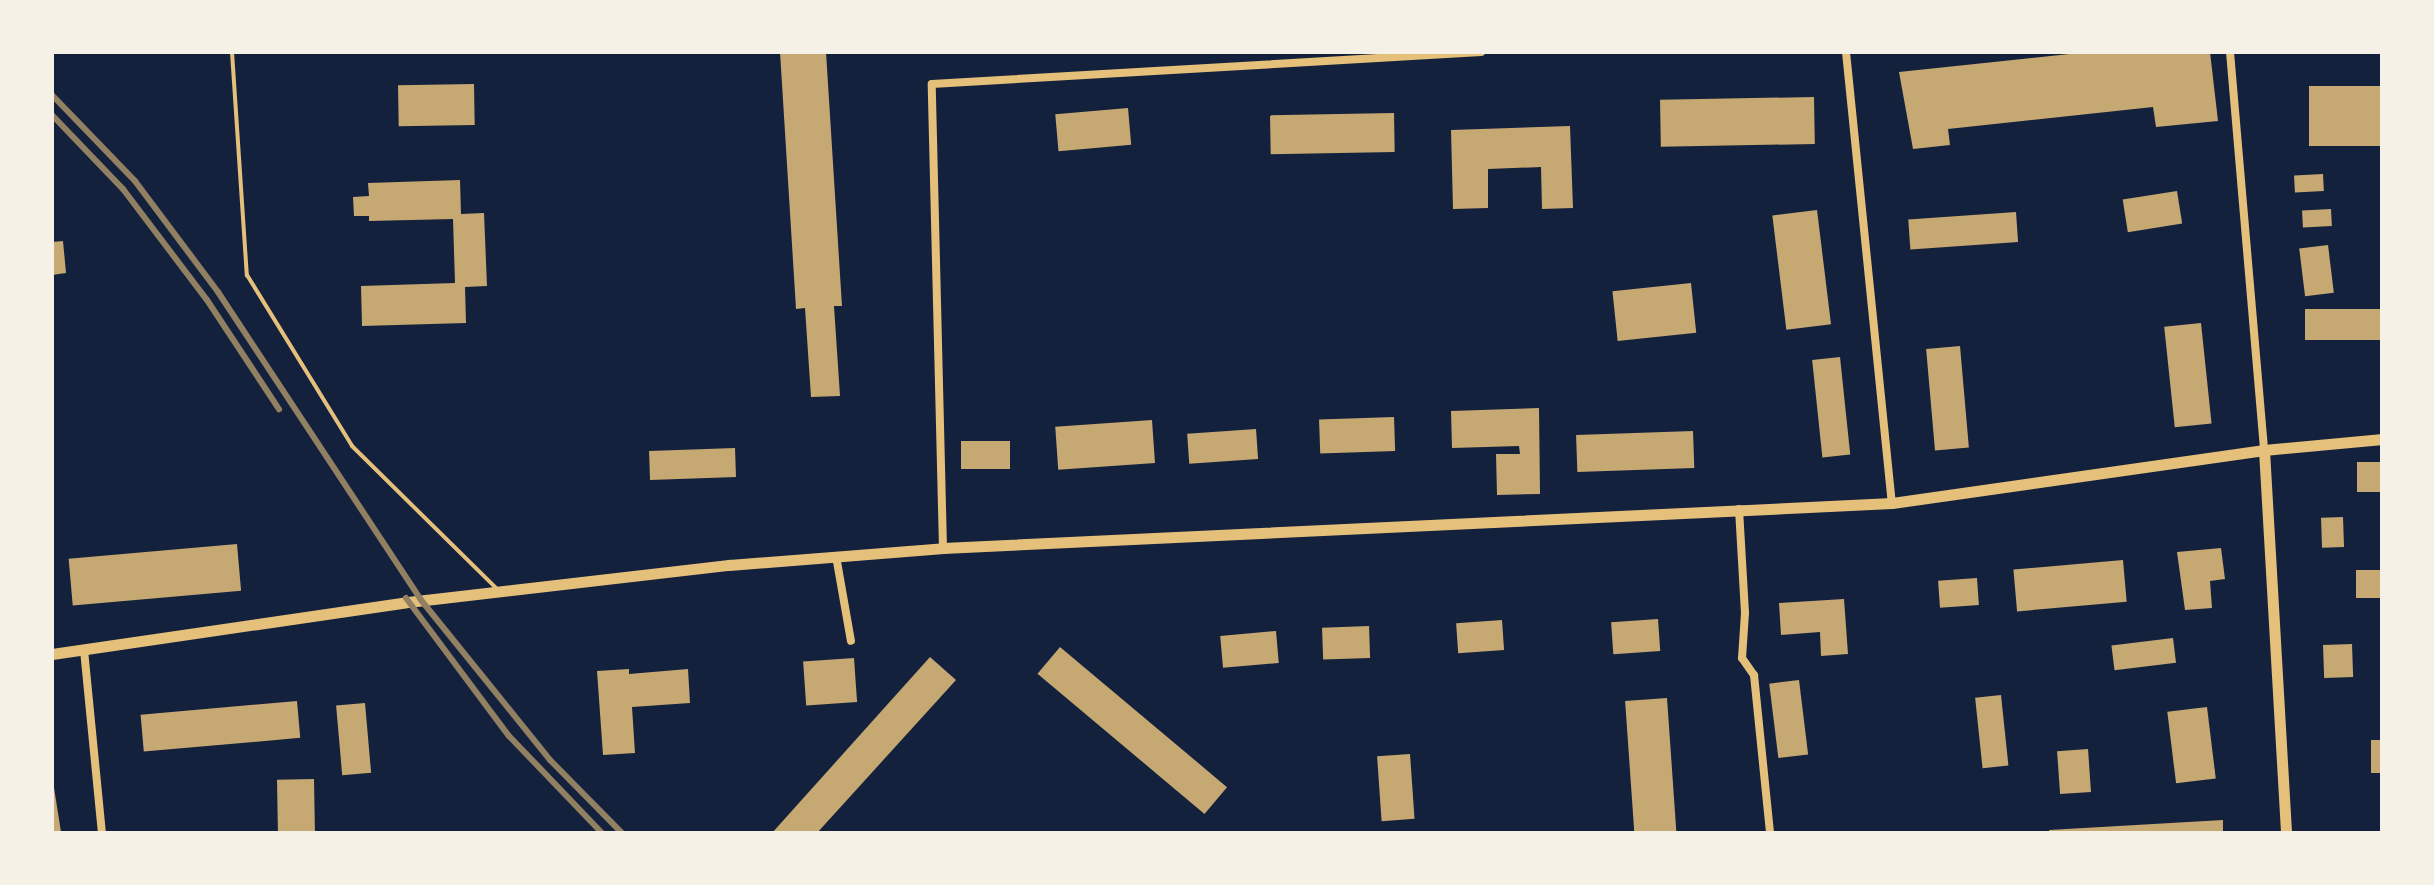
<!DOCTYPE html>
<html>
<head>
<meta charset="utf-8">
<style>
	body { margin:0 }
	#map { position:relative; width:2434px; height:885px; overflow:hidden; background:#14213d; font-family:"Roboto Condensed",sans-serif }
	div>[style] { position:absolute }
	.building>* { inset:0; background:#c6a872; transform-origin:0 0 }
	.service>* { height:4px; margin:-2px; padding:0 2px; transform-origin:2px; border-radius:2px; background:#e5c07b }
	.minor>* { height:8px; margin:-4px; padding:0 4px; transform-origin:4px; border-radius:4px; background:#e5c07b }
	.secondary>* { height:11px; margin:-5.5px; padding:0 5.5px; transform-origin:5.5px; border-radius:5.5px; background:#e5c07b }
	.rail>* { height:6px; margin:-3px; padding:0 3px; transform-origin:3px; border-radius:3px; background:#918062 }
	span { translate:-50% -50%; white-space:nowrap; text-align:center; line-height:1.15; -webkit-text-stroke:7px #f6f1e7; paint-order:stroke }
	.frame { position:absolute; inset:0; border:54px solid #f6f1e7; pointer-events:none }
</style>
</head>
<body>
<div id="map">
	<div class="building">
		<i style="clip-path:polygon(780px 52px,826px 52px,842px 306px,834px 306px,840px 396px,811px 397px,805px 308px,796px 309px)"></i>
		<i style="clip-path:polygon(2088px 52px,2210px 52px,2218px 121px,2156px 127px,2153px 107px,1948px 129px,1950px 145px,1913px 149px,1899px 72px)"></i>
		<i style="left:474px;top:84px;width:41px;height:76px;rotate:89deg"></i>
		<i style="left:2382px;top:86px;width:60px;height:73px;rotate:90deg"></i>
		<i style="left:1814px;top:97px;width:47px;height:154px;rotate:89deg"></i>
		<i style="left:1128px;top:108px;width:37px;height:73px;rotate:85deg"></i>
		<i style="left:1394px;top:113px;width:39px;height:124px;rotate:89deg"></i>
		<i style="clip-path:polygon(1570px 126px,1573px 208px,1542px 209px,1541px 167px,1488px 169px,1488px 208px,1453px 209px,1451px 130px)"></i>
		<i style="left:2323px;top:174px;width:17px;height:29px;rotate:87deg"></i>
		<i style="clip-path:polygon(460px 180px,461px 214px,484px 213px,487px 286px,465px 287px,466px 323px,362px 326px,361px 286px,455px 283px,453px 219px,369px 221px,369px 216px,354px 216px,353px 197px,369px 196px,368px 183px)"></i>
		<i style="left:2177px;top:191px;width:33px;height:55px;rotate:81deg"></i>
		<i style="left:2331px;top:209px;width:17px;height:29px;rotate:87deg"></i>
		<i style="left:1817px;top:210px;width:115px;height:45px;rotate:83deg"></i>
		<i style="left:2016px;top:212px;width:30px;height:108px;rotate:86deg"></i>
		<i style="clip-path:polygon(63px 241px,66px 273px,52px 275px,52px 242px)"></i>
		<i style="left:2328px;top:245px;width:48px;height:29px;rotate:83deg"></i>
		<i style="left:1691px;top:283px;width:50px;height:79px;rotate:84deg"></i>
		<i style="left:2382px;top:309px;width:31px;height:77px;rotate:90deg"></i>
		<i style="left:2201px;top:323px;width:101px;height:37px;rotate:84deg"></i>
		<i style="left:1960px;top:346px;width:102px;height:34px;rotate:85deg"></i>
		<i style="left:1840px;top:357px;width:98px;height:28px;rotate:84deg"></i>
		<i style="clip-path:polygon(1539px 408px,1540px 494px,1497px 495px,1496px 454px,1520px 454px,1519px 446px,1452px 448px,1451px 411px)"></i>
		<i style="left:1394px;top:417px;width:34px;height:75px;rotate:88deg"></i>
		<i style="left:1152px;top:420px;width:43px;height:97px;rotate:86deg"></i>
		<i style="left:1256px;top:429px;width:30px;height:69px;rotate:86deg"></i>
		<i style="left:1693px;top:431px;width:37px;height:117px;rotate:88deg"></i>
		<i style="left:1010px;top:441px;width:28px;height:49px;rotate:90deg"></i>
		<i style="left:735px;top:448px;width:29px;height:86px;rotate:88deg"></i>
		<i style="left:2382px;top:462px;width:30px;height:25px;rotate:90deg"></i>
		<i style="left:2343px;top:517px;width:30px;height:22px;rotate:88deg"></i>
		<i style="left:237px;top:544px;width:47px;height:169px;rotate:85deg"></i>
		<i style="clip-path:polygon(2221px 548px,2225px 579px,2210px 581px,2212px 608px,2185px 610px,2177px 552px)"></i>
		<i style="left:2123px;top:560px;width:42px;height:110px;rotate:85deg"></i>
		<i style="left:2382px;top:570px;width:28px;height:26px;rotate:90deg"></i>
		<i style="left:1977px;top:578px;width:27px;height:39px;rotate:86deg"></i>
		<i style="clip-path:polygon(1844px 599px,1848px 654px,1821px 656px,1820px 632px,1781px 635px,1779px 603px)"></i>
		<i style="left:1658px;top:619px;width:32px;height:47px;rotate:86deg"></i>
		<i style="left:1502px;top:620px;width:30px;height:46px;rotate:86deg"></i>
		<i style="left:1369px;top:626px;width:32px;height:47px;rotate:88deg"></i>
		<i style="left:1276px;top:631px;width:32px;height:56px;rotate:85deg"></i>
		<i style="left:2173px;top:638px;width:25px;height:62px;rotate:83deg"></i>
		<i style="left:2352px;top:644px;width:33px;height:29px;rotate:88deg"></i>
		<i style="left:1060px;top:647px;width:218px;height:35px;rotate:40deg"></i>
		<i style="clip-path:polygon(930px 657px,956px 680px,817px 833px,772px 833px)"></i>
		<i style="left:854px;top:658px;width:44px;height:51px;rotate:86deg"></i>
		<i style="clip-path:polygon(629px 669px,629px 674px,688px 669px,690px 703px,632px 707px,635px 753px,603px 755px,597px 671px)"></i>
		<i style="left:1799px;top:680px;width:75px;height:30px;rotate:83deg"></i>
		<i style="left:2001px;top:695px;width:71px;height:26px;rotate:84deg"></i>
		<i style="left:1667px;top:698px;width:135px;height:42px;rotate:86deg"></i>
		<i style="left:297px;top:701px;width:37px;height:157px;rotate:85deg"></i>
		<i style="left:365px;top:703px;width:70px;height:29px;rotate:85deg"></i>
		<i style="left:2207px;top:707px;width:72px;height:40px;rotate:83deg"></i>
		<i style="left:2371px;top:740px;width:11px;height:33px"></i>
		<i style="left:2088px;top:749px;width:43px;height:31px;rotate:86deg"></i>
		<i style="left:1410px;top:754px;width:65px;height:33px;rotate:86deg"></i>
		<i style="clip-path:polygon(52px 775px,61px 832px,53px 833px,52px 833px)"></i>
		<i style="left:314px;top:779px;width:54px;height:37px;rotate:89deg"></i>
		<i style="clip-path:polygon(2223px 820px,2223px 833px,2050px 833px,2049px 830px)"></i>
	</div>
	<div class="service">
		<i style="left:232px;top:52px;width:224px;rotate:86.2deg"></i>
		<i style="left:247px;top:275px;width:201px;rotate:58.4deg"></i>
		<i style="left:352px;top:446px;width:205px;rotate:44.6deg"></i>
	</div>
	<div class="minor">
		<i style="left:1846px;top:52px;width:453px;rotate:84.2deg"></i>
		<i style="left:2230px;top:52px;width:399px;rotate:85.1deg"></i>
		<i style="left:1739px;top:509px;width:104px;rotate:86.7deg"></i>
		<i style="left:1745px;top:613px;width:45px;rotate:93.8deg"></i>
		<i style="left:1742px;top:658px;width:21px;rotate:55deg"></i>
		<i style="left:1754px;top:675px;width:159px;rotate:84.2deg"></i>
		<i style="left:943px;top:548px;width:464px;rotate:-91.4deg"></i>
		<i style="left:932px;top:84px;width:550px;rotate:-3.34deg"></i>
		<i style="left:836px;top:556px;width:86px;rotate:80deg"></i>
		<i style="left:84px;top:650px;width:184px;rotate:84.4deg"></i>
	</div>
	<div class="secondary">
		<i style="left:2264px;top:450px;width:384px;rotate:86.7deg"></i>
		<i style="left:52px;top:654px;width:360px;rotate:-8.3deg"></i>
		<i style="left:408px;top:602px;width:323px;rotate:-6.6deg"></i>
		<i style="left:729px;top:565px;width:215px;rotate:-4.5deg"></i>
		<i style="left:943px;top:548px;width:950px;rotate:-2.71deg"></i>
		<i style="left:1892px;top:503px;width:376px;rotate:-8.1deg"></i>
		<i style="left:2264px;top:450px;width:119px;rotate:-5.3deg"></i>
	</div>
	<div class="rail">
		<i style="left:52px;top:95px;width:120px;rotate:46deg"></i>
		<i style="left:135px;top:181px;width:139px;rotate:53.2deg"></i>
		<i style="left:218px;top:292px;width:369px;rotate:56.6deg"></i>
		<i style="left:421px;top:600px;width:206px;rotate:51.1deg"></i>
		<i style="left:550px;top:760px;width:103px;rotate:45.4deg"></i>
		<i style="left:52px;top:115px;width:103px;rotate:46.2deg"></i>
		<i style="left:123px;top:189px;width:139px;rotate:52.9deg"></i>
		<i style="left:207px;top:300px;width:131px;rotate:56.6deg"></i>
		<i style="left:406px;top:598px;width:172px;rotate:53.3deg"></i>
		<i style="left:509px;top:736px;width:134px;rotate:46.2deg"></i>
	</div>
	<div class="frame"></div>
</div>
</body>
</html>
